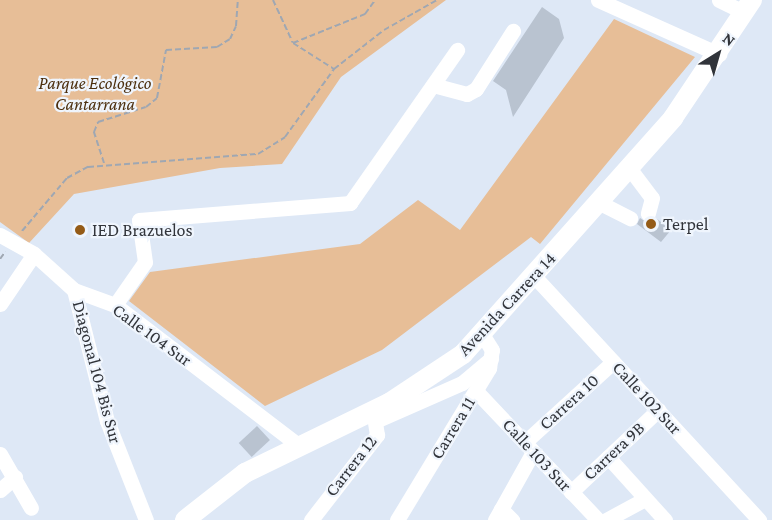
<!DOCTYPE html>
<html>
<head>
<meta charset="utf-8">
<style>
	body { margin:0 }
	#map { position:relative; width:772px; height:520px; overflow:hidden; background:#dee8f6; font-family:"Crimson Pro",serif }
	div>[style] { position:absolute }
	.green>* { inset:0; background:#e7be97 }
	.building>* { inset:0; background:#b9c3d0; transform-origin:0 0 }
	.path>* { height:2px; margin-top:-1px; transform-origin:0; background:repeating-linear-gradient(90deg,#9fa7b2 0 6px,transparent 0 9px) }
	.minor>* { height:15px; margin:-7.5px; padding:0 7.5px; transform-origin:7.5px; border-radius:7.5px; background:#fff }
	.major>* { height:20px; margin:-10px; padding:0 10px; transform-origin:10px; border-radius:10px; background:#fff }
	.dots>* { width:16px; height:16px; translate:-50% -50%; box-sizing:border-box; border:3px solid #eff5fd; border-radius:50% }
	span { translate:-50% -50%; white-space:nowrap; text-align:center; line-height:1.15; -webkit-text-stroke:4.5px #eff5fd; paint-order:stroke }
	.park-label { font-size:18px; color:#4c2f0e; font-style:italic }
	.poi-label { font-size:18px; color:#31343a }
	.left { translate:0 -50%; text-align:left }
	.street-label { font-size:18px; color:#31343a }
	.north { position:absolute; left:688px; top:24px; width:60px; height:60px; -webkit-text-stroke:4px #eff5fd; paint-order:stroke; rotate:37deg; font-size:16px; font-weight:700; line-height:24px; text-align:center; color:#31343a }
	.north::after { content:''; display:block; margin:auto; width:21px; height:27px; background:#31343a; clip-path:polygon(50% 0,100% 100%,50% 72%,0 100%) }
</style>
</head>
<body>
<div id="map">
	<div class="green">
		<i style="clip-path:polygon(0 0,446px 0,341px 77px,282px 164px,220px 168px,74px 194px,29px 243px,0 222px)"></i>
		<i style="clip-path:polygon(614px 19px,695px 57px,540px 244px,531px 237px,382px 350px,265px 406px,129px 301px,150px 272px,360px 244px,418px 200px,460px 230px)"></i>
	</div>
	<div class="building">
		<i style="clip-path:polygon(542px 7px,559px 19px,564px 38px,513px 117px,506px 90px,493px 81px)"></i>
		<i style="clip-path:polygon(640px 218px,646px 222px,656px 218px,671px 230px,661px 242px,637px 224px)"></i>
		<i style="left:257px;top:426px;width:19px;height:25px;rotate:47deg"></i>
	</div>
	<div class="path">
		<i style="left:273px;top:0;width:47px;rotate:65.1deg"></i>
		<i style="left:293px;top:43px;width:49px;rotate:32.4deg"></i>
		<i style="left:293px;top:43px;width:78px;rotate:-21.9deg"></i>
		<i style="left:365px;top:14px;width:17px;rotate:-54deg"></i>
		<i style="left:104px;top:163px;width:33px;rotate:-108deg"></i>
		<i style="left:94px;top:132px;width:11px;rotate:-68deg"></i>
		<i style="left:98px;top:122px;width:50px;rotate:-17.4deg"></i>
		<i style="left:146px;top:107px;width:14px;rotate:-39deg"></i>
		<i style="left:157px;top:98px;width:49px;rotate:-79.4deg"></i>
		<i style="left:166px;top:50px;width:51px;rotate:-3.4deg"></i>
		<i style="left:217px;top:47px;width:15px;rotate:-32deg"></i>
		<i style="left:230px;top:39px;width:14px;rotate:-65deg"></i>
		<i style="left:236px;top:26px;width:26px;rotate:-86deg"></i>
		<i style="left:22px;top:231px;width:70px;rotate:-49.7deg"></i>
		<i style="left:67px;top:178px;width:24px;rotate:-28deg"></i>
		<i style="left:88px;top:167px;width:170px;rotate:-4.4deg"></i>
		<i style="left:258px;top:154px;width:32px;rotate:-32deg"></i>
		<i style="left:285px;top:137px;width:84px;rotate:-54.2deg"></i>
		<i style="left:334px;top:69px;width:63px;rotate:-38deg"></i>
		<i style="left:384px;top:30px;width:61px;rotate:-29.5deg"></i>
		<i style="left:0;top:259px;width:9px;rotate:-54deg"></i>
	</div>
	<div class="minor">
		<i style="left:598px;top:0;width:133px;rotate:24.1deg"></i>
		<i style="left:719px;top:0;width:28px;rotate:26deg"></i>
		<i style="left:433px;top:85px;width:35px;rotate:15deg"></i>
		<i style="left:467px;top:94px;width:10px;rotate:-29deg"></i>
		<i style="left:476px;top:89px;width:69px;rotate:-57.5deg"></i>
		<i style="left:630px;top:169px;width:36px;rotate:53deg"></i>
		<i style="left:652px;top:198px;width:16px;rotate:105deg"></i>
		<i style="left:600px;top:203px;width:34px;rotate:27deg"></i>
		<i style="left:0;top:235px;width:39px;rotate:29deg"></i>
		<i style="left:34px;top:254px;width:54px;rotate:42deg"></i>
		<i style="left:74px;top:290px;width:44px;rotate:20.1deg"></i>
		<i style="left:115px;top:305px;width:230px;rotate:37.4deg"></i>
		<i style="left:534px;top:276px;width:332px;rotate:47.3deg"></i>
		<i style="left:74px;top:290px;width:135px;rotate:75.9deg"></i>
		<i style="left:107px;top:421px;width:106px;rotate:68.5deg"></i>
		<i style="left:0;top:304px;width:60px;rotate:-55.8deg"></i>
		<i style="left:115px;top:305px;width:52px;rotate:-55.1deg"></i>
		<i style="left:145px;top:262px;width:42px;rotate:-98.1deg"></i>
		<i style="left:139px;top:220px;width:212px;rotate:-4.6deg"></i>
		<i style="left:350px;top:203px;width:187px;rotate:-55deg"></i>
		<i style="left:476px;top:391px;width:178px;rotate:46.6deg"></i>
		<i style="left:378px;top:420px;width:92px;rotate:-23.8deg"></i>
		<i style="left:462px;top:383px;width:38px;rotate:-40deg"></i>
		<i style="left:525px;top:442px;width:119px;rotate:-42.3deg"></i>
		<i style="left:0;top:454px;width:62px;rotate:60.1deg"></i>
		<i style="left:608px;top:457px;width:85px;rotate:47.9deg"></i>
		<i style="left:0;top:490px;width:20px;rotate:-41deg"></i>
		<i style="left:571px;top:492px;width:120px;rotate:-43.3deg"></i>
		<i style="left:501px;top:509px;width:16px;rotate:45deg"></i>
		<i style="left:311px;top:520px;width:108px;rotate:-52.2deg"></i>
		<i style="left:377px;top:435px;width:25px;rotate:-99deg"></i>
		<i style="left:397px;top:520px;width:178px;rotate:-58.8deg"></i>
		<i style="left:489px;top:368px;width:18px;rotate:-81deg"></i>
		<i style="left:492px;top:350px;width:19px;rotate:-122deg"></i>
		<i style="left:495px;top:520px;width:78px;rotate:-60.8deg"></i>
		<i style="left:606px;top:520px;width:44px;rotate:-28.3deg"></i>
	</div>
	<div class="major">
		<i style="left:185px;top:520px;width:76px;rotate:-38.1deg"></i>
		<i style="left:245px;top:473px;width:160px;rotate:-25.9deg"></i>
		<i style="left:389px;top:403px;width:89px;rotate:-33.5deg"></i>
		<i style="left:463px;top:354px;width:316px;rotate:-48.3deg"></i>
		<i style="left:673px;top:118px;width:142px;rotate:-56.2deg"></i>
	</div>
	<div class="dots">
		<i style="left:651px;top:224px;background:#945b17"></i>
		<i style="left:80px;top:230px;background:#945b17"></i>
	</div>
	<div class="park-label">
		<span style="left:95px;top:94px">Parque Ecológico<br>Cantarrana</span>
	</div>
	<div class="poi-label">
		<span class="left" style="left:663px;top:224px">Terpel</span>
		<span class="left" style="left:92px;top:230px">IED Brazuelos</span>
	</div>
	<div class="street-label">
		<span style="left:507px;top:304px;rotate:-47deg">Avenida Carrera 14</span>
		<span style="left:152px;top:335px;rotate:36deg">Calle 104 Sur</span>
		<span style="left:97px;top:372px;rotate:75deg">Diagonal 104 Bis Sur</span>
		<span style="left:647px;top:398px;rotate:47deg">Calle 102 Sur</span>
		<span style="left:569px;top:402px;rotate:-42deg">Carrera 10</span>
		<span style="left:453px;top:428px;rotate:-59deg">Carrera 11</span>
		<span style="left:614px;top:451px;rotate:-43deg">Carrera 9B</span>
		<span style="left:537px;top:455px;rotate:47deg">Calle 103 Sur</span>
		<span style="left:351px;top:466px;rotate:-52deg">Carrera 12</span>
	</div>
	<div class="north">N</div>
</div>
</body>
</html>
